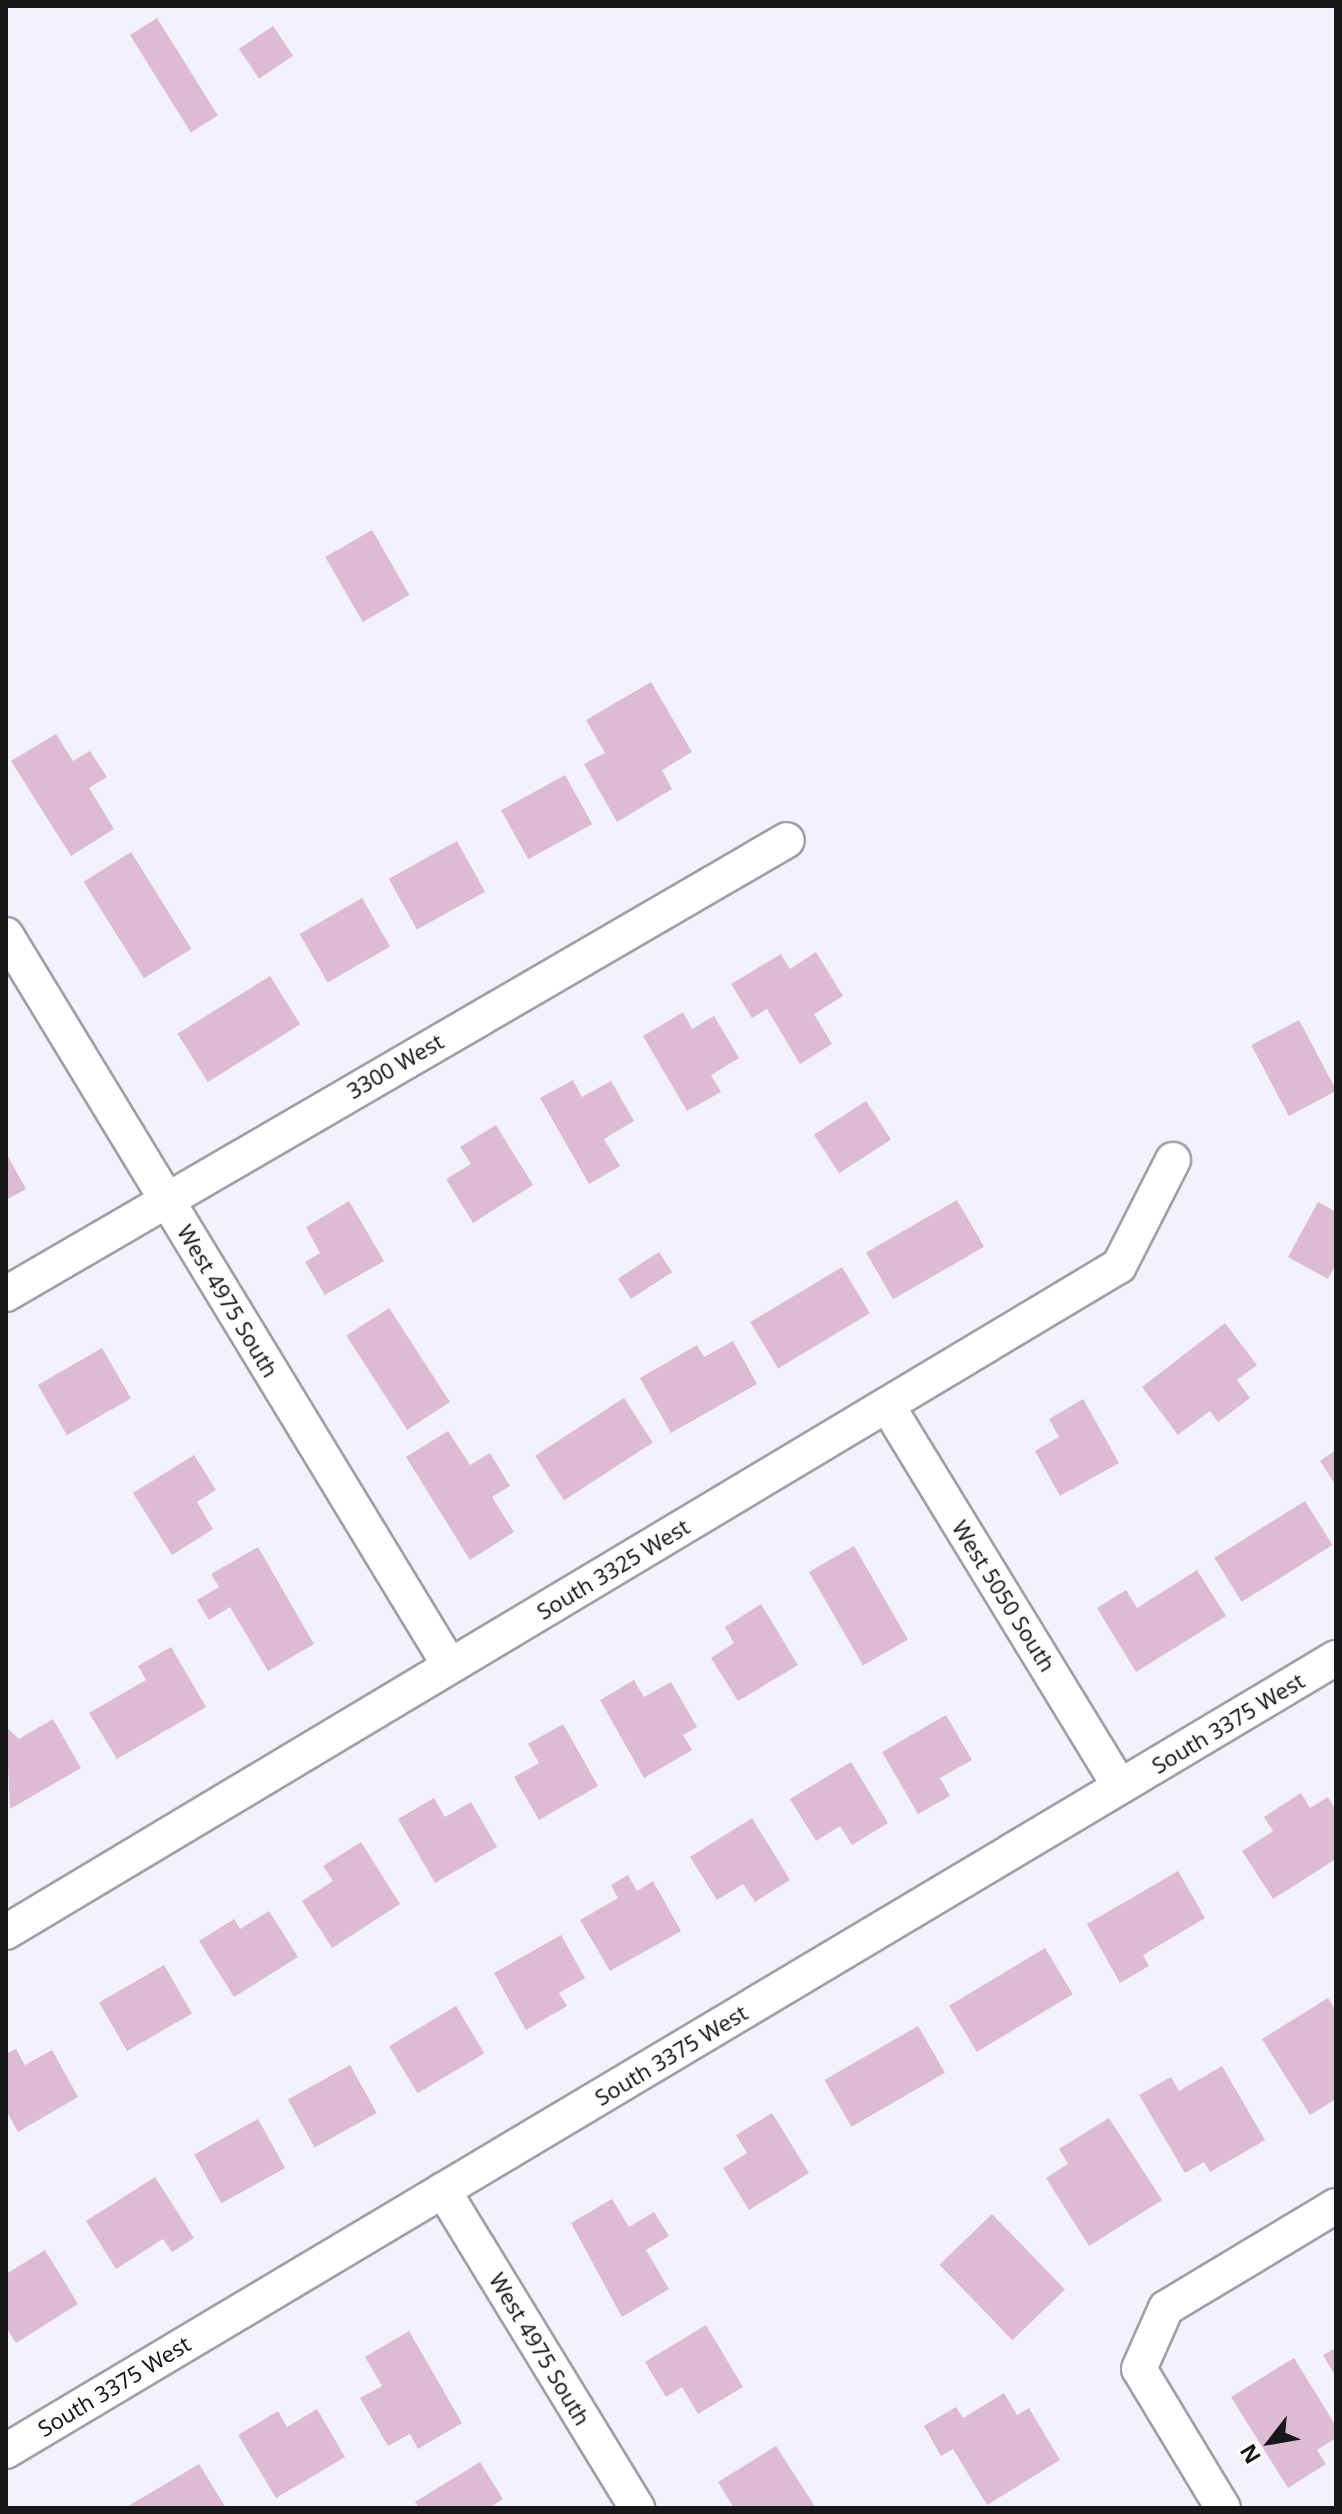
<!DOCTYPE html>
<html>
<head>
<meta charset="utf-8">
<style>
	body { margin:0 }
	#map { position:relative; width:1342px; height:2514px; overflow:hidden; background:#f3f2fc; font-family:"Noto Sans",sans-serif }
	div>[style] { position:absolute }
	.building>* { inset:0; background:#ddbbd4; transform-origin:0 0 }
	.roads { filter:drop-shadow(2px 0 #a09fa9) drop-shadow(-2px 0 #a09fa9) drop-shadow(0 2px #a09fa9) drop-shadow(0 -2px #a09fa9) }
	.minor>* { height:34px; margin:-17px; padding:0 17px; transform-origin:17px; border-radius:17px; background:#fff }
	span { translate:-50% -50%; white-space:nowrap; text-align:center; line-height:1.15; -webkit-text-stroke:6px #fff; paint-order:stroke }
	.street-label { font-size:22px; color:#18181b }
	.frame { position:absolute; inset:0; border:8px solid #18181b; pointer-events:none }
	.north { position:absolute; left:1230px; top:2402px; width:80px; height:80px; -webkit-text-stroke:6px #fff; paint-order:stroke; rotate:239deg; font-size:22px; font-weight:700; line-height:32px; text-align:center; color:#18181b }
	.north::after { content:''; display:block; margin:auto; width:28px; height:36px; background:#18181b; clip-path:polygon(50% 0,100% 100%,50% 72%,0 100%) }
</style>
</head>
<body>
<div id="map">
	<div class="building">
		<i style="left:157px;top:18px;width:115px;height:32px;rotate:58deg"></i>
		<i style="left:273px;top:26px;width:36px;height:41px;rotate:56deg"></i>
		<i style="left:372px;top:530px;width:75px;height:54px;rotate:60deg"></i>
		<i style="clip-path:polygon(651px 682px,692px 752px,662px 770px,672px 789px,617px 822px,584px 764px,605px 753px,586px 720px)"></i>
		<i style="clip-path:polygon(56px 734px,73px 761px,90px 751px,107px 777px,89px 788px,114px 829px,71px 856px,11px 761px)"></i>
		<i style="left:565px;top:775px;width:56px;height:73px;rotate:61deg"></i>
		<i style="left:457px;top:841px;width:58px;height:78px;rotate:61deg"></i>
		<i style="left:131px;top:852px;width:114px;height:56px;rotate:58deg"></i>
		<i style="left:362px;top:898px;width:56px;height:72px;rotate:60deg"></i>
		<i style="clip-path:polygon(816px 952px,843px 996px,814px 1014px,832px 1044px,800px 1064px,767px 1009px,752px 1018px,731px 984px,781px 954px,790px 969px)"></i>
		<i style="left:270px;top:976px;width:57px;height:109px;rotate:58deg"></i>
		<i style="clip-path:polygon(683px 1012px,692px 1029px,714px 1016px,739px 1058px,711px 1075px,721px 1092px,687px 1111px,643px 1036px)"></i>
		<i style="left:1299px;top:1020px;width:80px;height:54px;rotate:62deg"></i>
		<i style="clip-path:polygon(573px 1080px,582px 1097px,611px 1081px,634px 1121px,604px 1139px,620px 1166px,589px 1184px,540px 1098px)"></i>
		<i style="left:866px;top:1101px;width:46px;height:62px;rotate:57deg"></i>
		<i style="clip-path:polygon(496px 1125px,533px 1185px,473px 1223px,446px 1179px,471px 1164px,460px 1147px)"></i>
		<i style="clip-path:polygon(6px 1153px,26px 1189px,6px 1200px)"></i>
		<i style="left:957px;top:1200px;width:54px;height:105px;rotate:60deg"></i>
		<i style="clip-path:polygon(349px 1201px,384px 1261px,325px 1295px,305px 1262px,320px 1253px,306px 1227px)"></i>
		<i style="clip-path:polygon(1318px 1202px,1336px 1212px,1336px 1264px,1328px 1279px,1288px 1257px)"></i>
		<i style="left:659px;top:1252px;width:24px;height:49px;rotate:57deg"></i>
		<i style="left:842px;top:1267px;width:54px;height:107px;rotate:59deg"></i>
		<i style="left:389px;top:1308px;width:112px;height:51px;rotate:57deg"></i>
		<i style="clip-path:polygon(1225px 1323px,1257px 1365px,1237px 1380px,1250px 1398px,1218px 1422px,1210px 1411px,1178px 1435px,1142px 1387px)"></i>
		<i style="clip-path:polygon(733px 1341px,757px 1384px,671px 1433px,640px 1378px,697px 1345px,704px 1357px)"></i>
		<i style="left:102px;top:1348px;width:58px;height:74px;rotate:60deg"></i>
		<i style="left:624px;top:1398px;width:53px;height:106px;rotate:57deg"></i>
		<i style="clip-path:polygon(1083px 1399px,1119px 1463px,1060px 1496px,1035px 1451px,1059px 1437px,1049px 1419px)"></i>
		<i style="clip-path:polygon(448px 1431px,470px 1465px,490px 1453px,510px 1486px,492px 1497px,514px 1532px,470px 1560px,406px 1457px)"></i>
		<i style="clip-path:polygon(1336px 1450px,1336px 1486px,1320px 1461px)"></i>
		<i style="clip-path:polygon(194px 1455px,216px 1490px,197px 1502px,213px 1529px,172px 1555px,133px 1493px)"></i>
		<i style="left:1305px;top:1501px;width:52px;height:107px;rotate:58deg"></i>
		<i style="left:854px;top:1546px;width:108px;height:52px;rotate:60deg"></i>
		<i style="clip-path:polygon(258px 1547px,314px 1644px,268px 1671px,230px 1607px,209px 1620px,197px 1600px,219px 1587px,211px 1574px)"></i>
		<i style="clip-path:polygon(1197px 1570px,1226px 1616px,1136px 1672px,1097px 1608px,1126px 1590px,1137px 1608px)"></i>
		<i style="clip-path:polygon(761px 1604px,798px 1665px,738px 1701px,711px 1658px,734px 1643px,725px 1627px)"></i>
		<i style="clip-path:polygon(171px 1647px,206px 1707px,117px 1759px,89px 1713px,146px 1680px,138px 1666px)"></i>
		<i style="clip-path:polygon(634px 1680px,644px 1697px,671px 1682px,697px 1727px,683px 1735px,692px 1750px,644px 1778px,600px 1700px)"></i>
		<i style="clip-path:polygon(946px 1715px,972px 1760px,940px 1778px,950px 1796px,918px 1814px,882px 1752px)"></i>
		<i style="clip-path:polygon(53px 1719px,81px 1768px,10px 1809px,6px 1727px,19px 1739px)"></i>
		<i style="clip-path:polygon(563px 1724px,598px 1786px,539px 1820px,514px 1777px,539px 1763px,528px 1744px)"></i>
		<i style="clip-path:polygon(851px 1762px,888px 1823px,852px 1845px,840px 1826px,816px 1841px,790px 1799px)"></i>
		<i style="clip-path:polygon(1301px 1793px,1310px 1808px,1328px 1797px,1336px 1810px,1336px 1859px,1273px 1899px,1242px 1851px,1273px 1831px,1264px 1817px)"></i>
		<i style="clip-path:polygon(434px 1798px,445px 1817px,471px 1802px,497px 1847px,435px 1883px,398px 1819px)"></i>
		<i style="clip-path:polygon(752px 1818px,790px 1880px,755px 1902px,743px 1884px,717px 1900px,690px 1857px)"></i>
		<i style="clip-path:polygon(361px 1842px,400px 1904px,332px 1948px,302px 1901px,333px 1881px,323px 1866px)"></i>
		<i style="clip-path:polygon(1178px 1871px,1205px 1918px,1143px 1955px,1149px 1966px,1120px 1983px,1087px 1924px)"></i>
		<i style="clip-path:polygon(628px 1875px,637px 1891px,653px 1881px,681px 1931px,610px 1971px,580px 1920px,618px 1898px,611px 1885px)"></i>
		<i style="clip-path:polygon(269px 1911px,298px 1957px,234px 1997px,199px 1941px,234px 1919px,240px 1929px)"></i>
		<i style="clip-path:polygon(561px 1935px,585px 1978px,559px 1993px,567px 2006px,526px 2030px,494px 1973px)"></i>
		<i style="left:1045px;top:1948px;width:54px;height:112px;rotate:59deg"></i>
		<i style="left:164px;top:1965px;width:56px;height:75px;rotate:60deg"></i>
		<i style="clip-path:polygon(1328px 1998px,1336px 2011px,1336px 2099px,1310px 2115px,1262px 2039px)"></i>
		<i style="left:456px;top:2006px;width:55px;height:78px;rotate:59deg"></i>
		<i style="left:918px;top:2026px;width:54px;height:108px;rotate:60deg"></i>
		<i style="clip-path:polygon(16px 2049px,25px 2065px,52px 2050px,78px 2097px,18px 2132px,6px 2110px,6px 2054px)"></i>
		<i style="left:350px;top:2065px;width:55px;height:71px;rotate:61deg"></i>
		<i style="clip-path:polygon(1222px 2066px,1265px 2140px,1210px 2172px,1204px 2162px,1185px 2173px,1139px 2095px,1171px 2077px,1179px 2091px)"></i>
		<i style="clip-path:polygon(772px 2113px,809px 2173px,749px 2210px,723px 2168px,747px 2153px,736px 2135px)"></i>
		<i style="clip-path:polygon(1109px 2118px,1162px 2200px,1089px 2246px,1046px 2178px,1068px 2164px,1059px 2149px)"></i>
		<i style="left:258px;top:2119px;width:56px;height:73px;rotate:61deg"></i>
		<i style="clip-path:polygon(155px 2177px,194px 2238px,172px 2252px,163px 2239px,116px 2269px,86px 2221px)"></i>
		<i style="clip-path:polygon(612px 2199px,629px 2227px,654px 2212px,669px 2236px,646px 2250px,669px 2289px,622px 2317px,571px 2223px)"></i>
		<i style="left:992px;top:2214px;width:105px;height:73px;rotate:46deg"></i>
		<i style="clip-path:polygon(45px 2250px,78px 2304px,16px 2343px,6px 2327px,6px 2274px)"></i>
		<i style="clip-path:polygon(706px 2325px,743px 2387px,698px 2414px,682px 2387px,666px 2397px,645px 2362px)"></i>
		<i style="clip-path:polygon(409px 2331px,462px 2423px,418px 2449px,410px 2434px,388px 2446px,360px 2398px,382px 2386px,365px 2357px)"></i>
		<i style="clip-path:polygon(1336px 2348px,1336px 2377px,1323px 2355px)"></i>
		<i style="clip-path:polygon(1294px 2358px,1336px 2426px,1336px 2438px,1317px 2450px,1326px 2464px,1288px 2488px,1231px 2397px)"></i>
		<i style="clip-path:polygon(1004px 2393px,1017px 2415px,1029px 2408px,1060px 2460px,987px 2505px,953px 2449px,941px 2456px,924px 2426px,956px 2407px,963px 2418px)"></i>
		<i style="clip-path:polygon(317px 2409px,345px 2457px,276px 2498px,238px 2435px,278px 2411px,287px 2427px)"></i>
		<i style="clip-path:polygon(776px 2446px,816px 2508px,734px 2508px,718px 2482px)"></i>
		<i style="clip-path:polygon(480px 2462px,503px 2499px,489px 2508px,419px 2508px,415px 2502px)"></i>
		<i style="clip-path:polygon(199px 2464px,226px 2508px,125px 2508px)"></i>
	</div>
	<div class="roads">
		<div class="minor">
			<i style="left:6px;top:935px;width:855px;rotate:58.73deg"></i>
			<i style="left:6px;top:1294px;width:903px;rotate:-30.17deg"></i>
			<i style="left:887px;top:1405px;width:447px;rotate:58.6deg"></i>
			<i style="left:6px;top:1932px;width:1297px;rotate:-30.9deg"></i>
			<i style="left:1119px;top:1266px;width:119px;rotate:-63deg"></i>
			<i style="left:443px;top:2190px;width:373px;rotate:58.6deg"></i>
			<i style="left:6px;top:2451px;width:1548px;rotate:-30.81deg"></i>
			<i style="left:1223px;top:2508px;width:162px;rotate:-121.1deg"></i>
			<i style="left:1139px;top:2369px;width:67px;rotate:-66.1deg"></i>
			<i style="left:1166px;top:2308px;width:198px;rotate:-31deg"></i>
		</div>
	</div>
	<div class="street-label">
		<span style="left:395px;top:1066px;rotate:-30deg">3300 West</span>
		<span style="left:228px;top:1301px;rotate:59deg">West 4975 South</span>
		<span style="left:613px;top:1569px;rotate:-31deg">South 3325 West</span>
		<span style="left:1004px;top:1596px;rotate:58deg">West 5050 South</span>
		<span style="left:1228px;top:1723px;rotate:-31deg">South 3375 West</span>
		<span style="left:671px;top:2055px;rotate:-31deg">South 3375 West</span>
		<span style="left:540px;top:2349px;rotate:59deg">West 4975 South</span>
		<span style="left:114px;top:2386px;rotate:-31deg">South 3375 West</span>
	</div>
	<div class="frame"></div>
	<div class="north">N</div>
</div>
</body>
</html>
